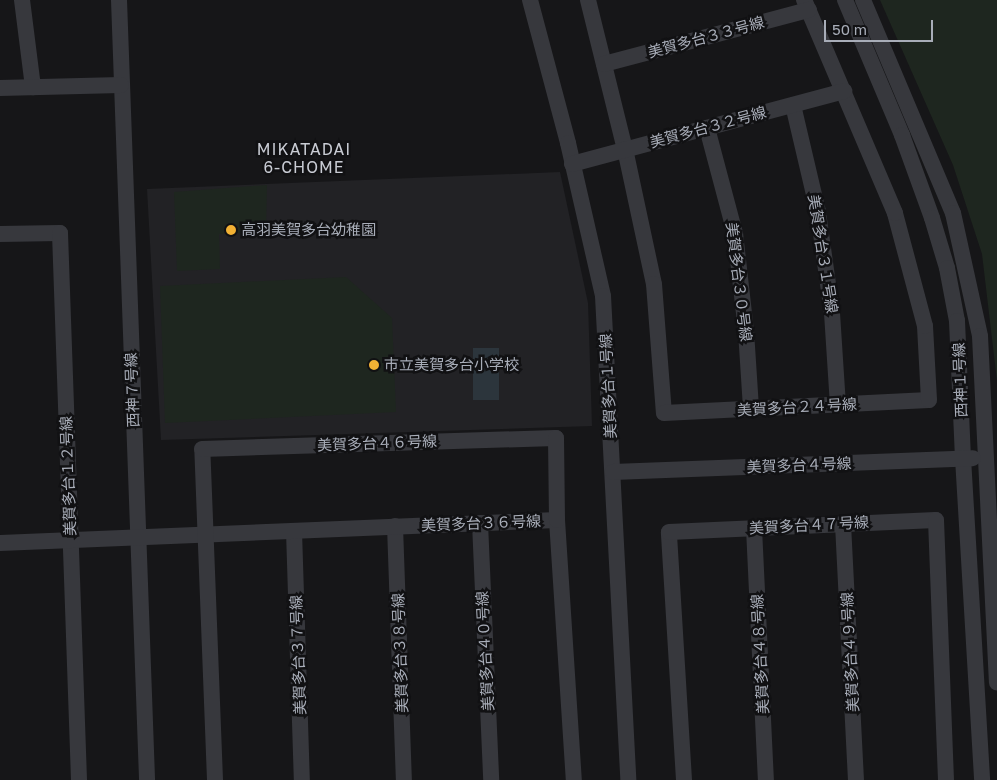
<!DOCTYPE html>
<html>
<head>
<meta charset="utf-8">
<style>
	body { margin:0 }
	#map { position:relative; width:997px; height:780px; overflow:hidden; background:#161618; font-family:"Golos Text","Noto Sans JP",sans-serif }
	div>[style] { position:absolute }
	.built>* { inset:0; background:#222225 }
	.green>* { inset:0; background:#1e261f }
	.water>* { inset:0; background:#2c353c; transform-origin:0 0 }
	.minor>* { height:16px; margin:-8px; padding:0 8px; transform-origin:8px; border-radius:8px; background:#37383d }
	.dots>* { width:14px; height:14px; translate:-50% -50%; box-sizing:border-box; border:2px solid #111113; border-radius:50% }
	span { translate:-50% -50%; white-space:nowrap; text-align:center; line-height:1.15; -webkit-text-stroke:5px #111113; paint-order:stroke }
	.street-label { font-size:15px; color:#a8adb8 }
	.poi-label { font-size:15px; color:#a8adb8 }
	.left { translate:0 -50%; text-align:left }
	.neighbourhood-label { font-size:16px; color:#c9ccd4; letter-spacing:1px }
	.scale { position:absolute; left:824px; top:20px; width:109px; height:22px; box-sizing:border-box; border:2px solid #a8adb8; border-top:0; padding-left:6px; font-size:15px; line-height:18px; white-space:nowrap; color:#a8adb8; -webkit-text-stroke:4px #111113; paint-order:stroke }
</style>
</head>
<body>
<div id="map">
	<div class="built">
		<i style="clip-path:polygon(560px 172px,588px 303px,592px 426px,161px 440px,147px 189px)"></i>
	</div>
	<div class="green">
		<i style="clip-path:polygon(880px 0,997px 0,997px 381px,982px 254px,953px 165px)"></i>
		<i style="clip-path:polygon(267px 185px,266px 231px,219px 234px,220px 269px,177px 271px,174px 192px)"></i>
		<i style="clip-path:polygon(346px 277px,392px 318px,396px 412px,165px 423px,160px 286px)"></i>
	</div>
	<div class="water">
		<i style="left:473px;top:348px;width:26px;height:52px"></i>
	</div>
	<div class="minor">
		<i style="left:22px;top:0;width:88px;rotate:82.8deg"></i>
		<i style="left:119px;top:0;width:781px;rotate:87.94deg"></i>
		<i style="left:530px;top:0;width:148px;rotate:75.1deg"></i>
		<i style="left:568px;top:143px;width:157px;rotate:77.1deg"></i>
		<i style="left:603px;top:296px;width:485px;rotate:87deg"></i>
		<i style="left:588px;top:0;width:154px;rotate:76.1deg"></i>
		<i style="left:625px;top:149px;width:138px;rotate:77.9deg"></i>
		<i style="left:654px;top:284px;width:129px;rotate:85.6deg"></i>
		<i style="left:664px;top:413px;width:265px;rotate:-2.8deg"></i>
		<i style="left:929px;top:400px;width:74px;rotate:-93.1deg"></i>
		<i style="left:925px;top:326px;width:117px;rotate:-104.9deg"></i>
		<i style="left:895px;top:213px;width:232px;rotate:-113.1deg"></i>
		<i style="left:845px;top:0;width:147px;rotate:67.1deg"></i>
		<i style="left:902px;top:135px;width:88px;rotate:70.1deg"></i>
		<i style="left:932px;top:218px;width:52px;rotate:73.3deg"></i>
		<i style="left:947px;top:268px;width:54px;rotate:79.3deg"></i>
		<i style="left:957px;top:321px;width:137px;rotate:87.5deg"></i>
		<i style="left:963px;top:458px;width:323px;rotate:86.6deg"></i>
		<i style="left:863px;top:0;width:231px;rotate:67.1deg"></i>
		<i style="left:953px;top:213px;width:126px;rotate:77.6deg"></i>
		<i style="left:980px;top:336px;width:347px;rotate:87.2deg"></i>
		<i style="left:604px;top:64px;width:212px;rotate:-14.8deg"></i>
		<i style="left:0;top:88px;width:121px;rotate:-1.4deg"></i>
		<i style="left:793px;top:105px;width:110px;rotate:76.8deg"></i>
		<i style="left:818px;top:212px;width:102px;rotate:82.1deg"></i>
		<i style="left:832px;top:313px;width:92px;rotate:86.3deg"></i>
		<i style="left:707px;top:128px;width:109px;rotate:75.1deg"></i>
		<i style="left:735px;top:233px;width:99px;rotate:83.6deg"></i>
		<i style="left:746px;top:331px;width:78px;rotate:86.3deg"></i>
		<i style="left:572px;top:164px;width:282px;rotate:-15deg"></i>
		<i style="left:0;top:234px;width:60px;rotate:-1deg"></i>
		<i style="left:60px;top:233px;width:547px;rotate:88.01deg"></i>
		<i style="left:613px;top:472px;width:360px;rotate:-2.2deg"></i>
		<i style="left:480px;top:523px;width:257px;rotate:87.5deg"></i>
		<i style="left:843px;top:524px;width:256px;rotate:87.1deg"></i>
		<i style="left:395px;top:526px;width:254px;rotate:88deg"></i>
		<i style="left:754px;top:528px;width:252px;rotate:87.3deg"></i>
		<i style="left:294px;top:531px;width:249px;rotate:88.2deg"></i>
		<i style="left:0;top:543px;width:557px;rotate:-2.36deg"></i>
		<i style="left:557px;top:520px;width:261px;rotate:86.3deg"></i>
		<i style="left:215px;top:780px;width:331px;rotate:-92.2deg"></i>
		<i style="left:202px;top:449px;width:354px;rotate:-1.8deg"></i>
		<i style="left:556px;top:438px;width:82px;rotate:89.3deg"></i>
		<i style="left:684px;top:780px;width:248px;rotate:-93.5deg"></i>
		<i style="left:669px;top:532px;width:267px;rotate:-2.6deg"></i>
		<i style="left:936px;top:520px;width:260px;rotate:87.8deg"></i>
	</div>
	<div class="dots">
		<i style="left:231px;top:230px;background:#f2b134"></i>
		<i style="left:374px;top:365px;background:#f2b134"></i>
	</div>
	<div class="street-label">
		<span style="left:706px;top:37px;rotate:-15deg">美賀多台３３号線</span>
		<span style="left:708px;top:127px;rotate:-15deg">美賀多台３２号線</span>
		<span style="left:823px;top:254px;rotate:81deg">美賀多台３１号線</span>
		<span style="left:739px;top:282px;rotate:83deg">美賀多台３０号線</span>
		<span style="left:960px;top:380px;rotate:-92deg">西神１号線</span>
		<span style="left:608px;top:386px;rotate:-93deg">美賀多台１号線</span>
		<span style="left:132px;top:390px;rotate:-92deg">西神７号線</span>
		<span style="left:797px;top:407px;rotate:-3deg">美賀多台２４号線</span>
		<span style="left:377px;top:443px;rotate:-2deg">美賀多台４６号線</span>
		<span style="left:799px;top:465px;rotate:-2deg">美賀多台４号線</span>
		<span style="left:68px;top:476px;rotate:-92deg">美賀多台１２号線</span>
		<span style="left:481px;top:523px;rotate:-2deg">美賀多台３６号線</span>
		<span style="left:809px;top:525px;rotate:-3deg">美賀多台４７号線</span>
		<span style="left:485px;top:651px;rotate:-93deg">美賀多台４０号線</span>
		<span style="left:850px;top:652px;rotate:-93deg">美賀多台４９号線</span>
		<span style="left:400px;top:653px;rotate:-92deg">美賀多台３８号線</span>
		<span style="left:760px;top:654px;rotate:-93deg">美賀多台４８号線</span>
		<span style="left:298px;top:655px;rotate:-92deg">美賀多台３７号線</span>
	</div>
	<div class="poi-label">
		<span class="left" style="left:241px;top:230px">高羽美賀多台幼稚園</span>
		<span class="left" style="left:384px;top:365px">市立美賀多台小学校</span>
	</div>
	<div class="neighbourhood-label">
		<span style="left:304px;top:158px">MIKATADAI<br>6-CHOME</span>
	</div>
	<div class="scale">50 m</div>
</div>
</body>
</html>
